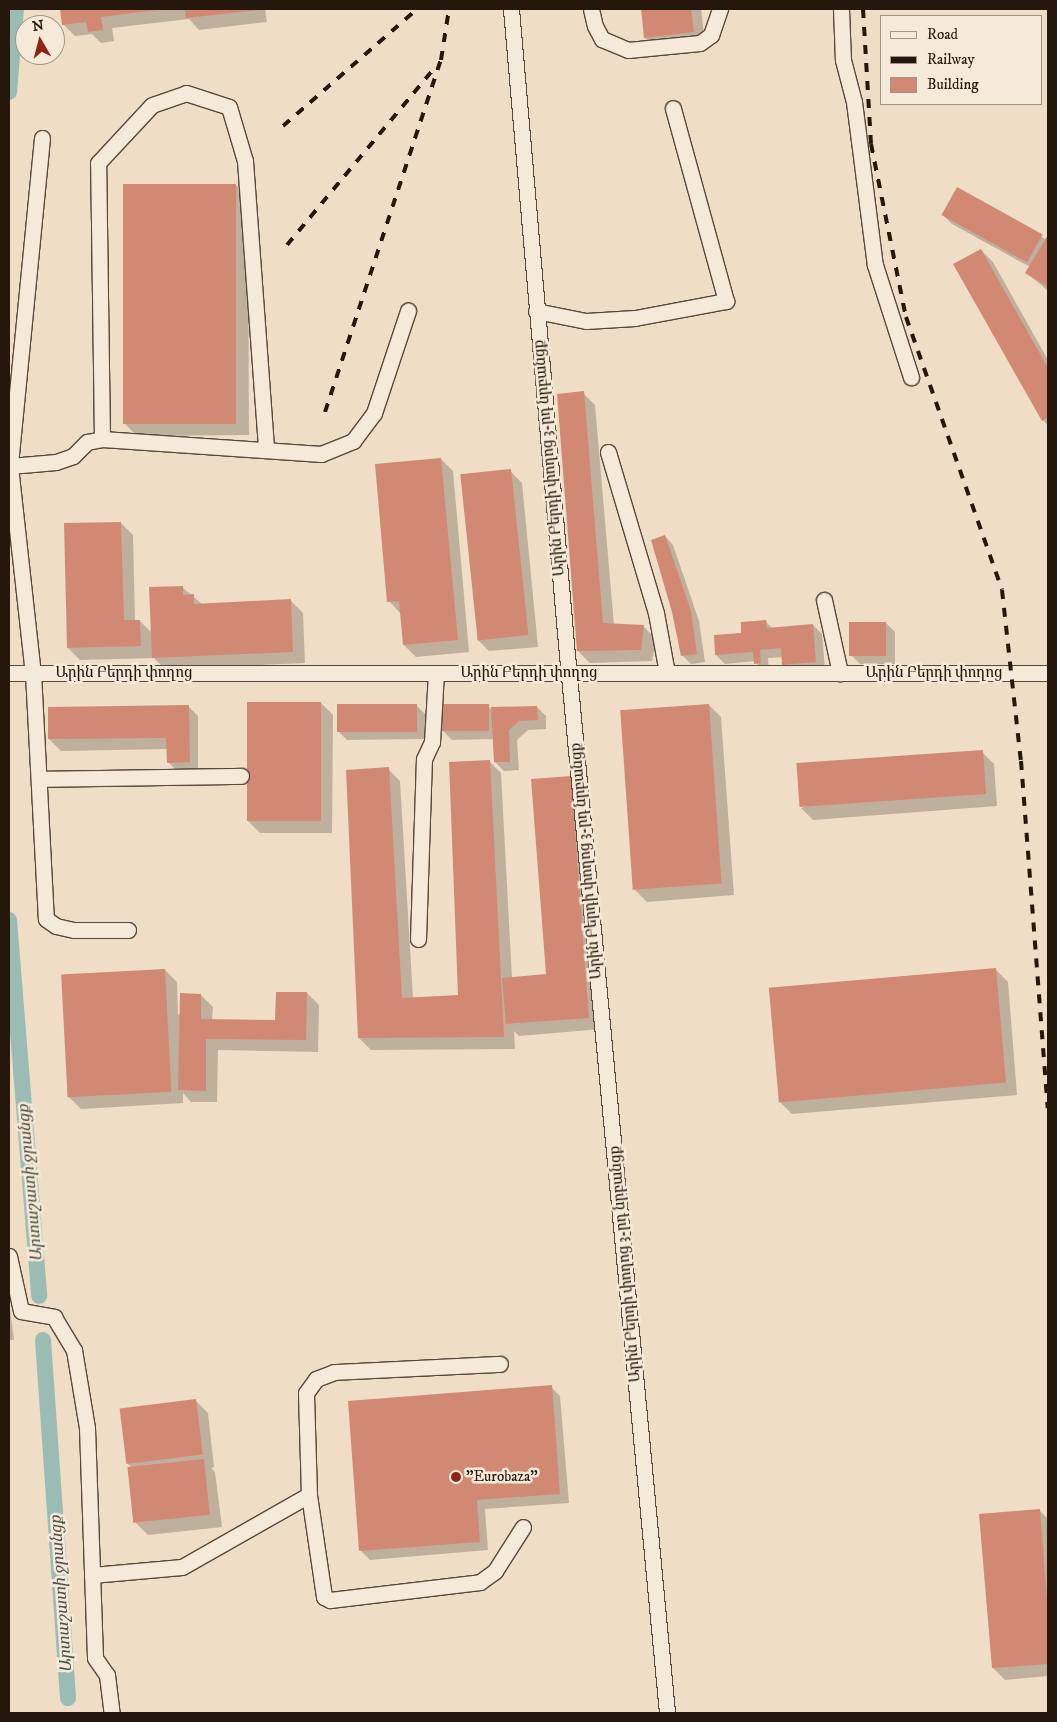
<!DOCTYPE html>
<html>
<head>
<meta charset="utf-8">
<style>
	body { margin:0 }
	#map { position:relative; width:1057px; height:1722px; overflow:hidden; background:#efddc5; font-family:"IM FELL DW Pica","Noto Serif Armenian",serif }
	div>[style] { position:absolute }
	.shadow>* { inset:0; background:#0003 }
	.canal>* { height:16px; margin:-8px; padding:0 8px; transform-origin:8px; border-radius:8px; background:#9abcb5 }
	.building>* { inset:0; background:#d28974; transform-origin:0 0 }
	.roads { filter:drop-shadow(1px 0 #58483b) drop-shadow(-1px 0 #58483b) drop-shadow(0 1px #58483b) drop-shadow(0 -1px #58483b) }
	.minor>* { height:15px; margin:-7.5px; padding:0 7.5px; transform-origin:7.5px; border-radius:7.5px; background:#f5e9d9 }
	.rail>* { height:4px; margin-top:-2px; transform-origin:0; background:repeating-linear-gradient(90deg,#26170d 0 9px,transparent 0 18px) }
	.dots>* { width:14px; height:14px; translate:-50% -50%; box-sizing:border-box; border:2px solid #f5e9d9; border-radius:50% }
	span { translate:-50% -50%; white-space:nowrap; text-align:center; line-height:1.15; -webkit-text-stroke:5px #f5e9d9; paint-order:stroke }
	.street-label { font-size:15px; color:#26170d }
	.poi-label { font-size:15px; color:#26170d }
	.left { translate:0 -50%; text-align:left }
	.water-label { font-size:16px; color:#4f5148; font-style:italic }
	.frame { position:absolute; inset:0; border:10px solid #26170d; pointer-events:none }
	.legend { position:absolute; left:880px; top:15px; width:162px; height:90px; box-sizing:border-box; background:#f5e9d9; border:1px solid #a29587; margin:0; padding:6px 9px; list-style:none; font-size:15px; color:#26170d }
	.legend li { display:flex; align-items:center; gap:10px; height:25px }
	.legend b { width:25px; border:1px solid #a29587 }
	.north { position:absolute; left:15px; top:15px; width:50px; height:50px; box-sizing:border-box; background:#f5e9d9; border:1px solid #a29587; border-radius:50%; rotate:352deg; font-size:14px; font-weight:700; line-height:20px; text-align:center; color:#26170d }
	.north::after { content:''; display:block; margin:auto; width:18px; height:22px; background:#8f2418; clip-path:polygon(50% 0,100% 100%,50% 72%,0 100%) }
</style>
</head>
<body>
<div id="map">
	<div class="shadow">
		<i style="clip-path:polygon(61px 9px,265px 9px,267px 22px,199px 30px,189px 19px,112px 28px,114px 41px,101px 43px,92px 34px,75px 36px,63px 24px)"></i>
		<i style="clip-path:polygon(642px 9px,701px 9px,705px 44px,657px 50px,645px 38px)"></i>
		<i style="clip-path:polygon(236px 185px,248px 197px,249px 435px,137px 436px,125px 424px)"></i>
		<i style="clip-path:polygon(957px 189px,1047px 240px,1048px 238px,1048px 291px,1027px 273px,1030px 267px,952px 224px,943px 215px)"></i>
		<i style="clip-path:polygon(981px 250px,993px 262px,1048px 360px,1048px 426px,1043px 420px)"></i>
		<i style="clip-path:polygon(583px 393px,595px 405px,614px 625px,644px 627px,656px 639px,652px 661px,590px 663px,578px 651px)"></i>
		<i style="clip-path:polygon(441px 459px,453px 471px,469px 652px,416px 657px,404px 645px,401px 614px,389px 601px)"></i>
		<i style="clip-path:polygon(510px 471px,522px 483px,538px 647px,489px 651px,477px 639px)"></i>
		<i style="clip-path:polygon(121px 523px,133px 535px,135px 621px,140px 621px,153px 634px,182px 587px,202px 604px,291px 601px,303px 613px,305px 663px,165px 669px,154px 658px,80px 660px,68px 648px)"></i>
		<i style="clip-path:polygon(665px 536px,673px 545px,699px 621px,705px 662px,691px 664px,682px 655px)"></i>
		<i style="clip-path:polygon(765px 621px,773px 629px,813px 625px,822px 634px,825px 670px,792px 673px,783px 664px,783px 657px,768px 658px,769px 671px,764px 672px,755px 661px,725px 664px,716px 655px)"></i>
		<i style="clip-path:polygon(886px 623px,895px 632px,895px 664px,860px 664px,851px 655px)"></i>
		<i style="clip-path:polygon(321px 703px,333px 715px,332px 833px,260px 833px,248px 821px)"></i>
		<i style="clip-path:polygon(416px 705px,425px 714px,425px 739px,347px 740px,338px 731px)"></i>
		<i style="clip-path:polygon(709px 705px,721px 717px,734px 895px,647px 902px,635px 890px)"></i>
		<i style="clip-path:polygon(488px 706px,491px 709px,537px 707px,546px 716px,546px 729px,528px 730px,517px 740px,519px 770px,504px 771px,495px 762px,494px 739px,452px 740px,443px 731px)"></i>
		<i style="clip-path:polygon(189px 707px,198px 716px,198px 771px,177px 771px,168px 762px,168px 749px,61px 751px,49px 739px)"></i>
		<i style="clip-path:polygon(982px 752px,994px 764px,997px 806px,813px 820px,801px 808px)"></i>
		<i style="clip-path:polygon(489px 761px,501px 773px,512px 978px,547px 975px,570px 777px,582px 789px,601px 1029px,519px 1036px,514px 1031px,515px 1049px,371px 1050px,359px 1038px,388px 769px,400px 781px,413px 998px,459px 996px)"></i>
		<i style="clip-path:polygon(165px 970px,177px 982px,178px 1015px,201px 995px,213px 1007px,212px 1020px,277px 1021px,307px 993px,319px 1005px,318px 1052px,218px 1050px,217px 1102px,191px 1102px,183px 1093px,183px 1103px,81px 1109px,69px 1097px)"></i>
		<i style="clip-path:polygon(996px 970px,1008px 982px,1017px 1095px,792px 1114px,780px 1102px)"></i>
		<i style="clip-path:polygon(9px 1301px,14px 1340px,9px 1340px)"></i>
		<i style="clip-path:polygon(551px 1387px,560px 1396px,569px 1503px,485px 1509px,488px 1550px,370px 1560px,361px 1551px)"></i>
		<i style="clip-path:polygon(196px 1401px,208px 1413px,214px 1467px,211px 1468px,215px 1472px,222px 1527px,148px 1535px,136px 1523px,133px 1469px,128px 1464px)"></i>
		<i style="clip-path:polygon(1039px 1510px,1048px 1519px,1048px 1676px,1005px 1680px,993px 1668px)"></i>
	</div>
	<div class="canal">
		<i style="left:9px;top:92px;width:83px;rotate:-85.2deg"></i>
		<i style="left:9px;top:920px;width:377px;rotate:85.4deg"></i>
		<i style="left:43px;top:1340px;width:359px;rotate:86deg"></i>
	</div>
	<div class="building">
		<i style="clip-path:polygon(60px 9px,156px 9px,157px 10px,101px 17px,103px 30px,88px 32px,86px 22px,62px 25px)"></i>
		<i style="clip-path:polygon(185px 9px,257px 9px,258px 10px,186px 18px)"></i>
		<i style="clip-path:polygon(641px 9px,691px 9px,694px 32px,644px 38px)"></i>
		<i style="left:236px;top:184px;width:240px;height:113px;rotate:90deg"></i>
		<i style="left:957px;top:187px;width:98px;height:32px;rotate:29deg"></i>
		<i style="clip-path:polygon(1048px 235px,1048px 287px,1025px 273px)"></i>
		<i style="clip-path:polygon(981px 249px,1048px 368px,1048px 417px,1042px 421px,953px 264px)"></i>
		<i style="clip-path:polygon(584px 391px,603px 623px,644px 625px,641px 650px,577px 651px,557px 394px)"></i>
		<i style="clip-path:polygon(441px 458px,458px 640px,403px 645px,399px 601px,387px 602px,375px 464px)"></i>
		<i style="left:511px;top:469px;width:167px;height:51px;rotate:84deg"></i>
		<i style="clip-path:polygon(121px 522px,124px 620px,140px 620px,141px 646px,67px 648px,64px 523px)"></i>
		<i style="clip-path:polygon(665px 535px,691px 611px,697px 654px,681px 656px,672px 612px,651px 540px)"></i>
		<i style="clip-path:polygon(183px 586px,183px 595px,194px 594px,194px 604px,291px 599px,293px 652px,152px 658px,149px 587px)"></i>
		<i style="clip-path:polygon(766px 620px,767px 628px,813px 624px,816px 662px,782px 665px,781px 648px,760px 650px,761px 663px,754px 664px,753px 652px,715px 655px,714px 635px,741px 633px,741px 622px)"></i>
		<i style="left:849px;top:622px;width:37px;height:34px"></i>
		<i style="left:247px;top:702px;width:74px;height:119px"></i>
		<i style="left:337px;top:704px;width:80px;height:28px"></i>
		<i style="left:489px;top:704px;width:27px;height:47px;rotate:90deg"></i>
		<i style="left:709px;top:704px;width:180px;height:89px;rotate:86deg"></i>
		<i style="clip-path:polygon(189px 705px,190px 762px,167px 763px,166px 738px,48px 739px,48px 707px)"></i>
		<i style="clip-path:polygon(537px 706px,538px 720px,519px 721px,509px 730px,510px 762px,494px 762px,491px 707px)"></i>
		<i style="left:983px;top:750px;width:44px;height:187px;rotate:86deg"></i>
		<i style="clip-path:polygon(490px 760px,504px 1037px,358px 1038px,346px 770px,389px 767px,402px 998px,458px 995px,449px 762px)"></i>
		<i style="clip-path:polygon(571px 776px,589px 1018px,506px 1024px,502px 978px,546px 974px,531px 779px)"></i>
		<i style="left:996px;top:968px;width:115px;height:228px;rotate:85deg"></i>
		<i style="left:165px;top:969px;width:123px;height:104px;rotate:87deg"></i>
		<i style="clip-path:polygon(276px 992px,307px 992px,306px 1040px,206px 1039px,206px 1091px,178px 1090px,180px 993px,201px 994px,201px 1019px,275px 1020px)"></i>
		<i style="clip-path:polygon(552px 1385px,560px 1494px,477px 1500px,480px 1542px,359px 1551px,348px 1401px)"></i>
		<i style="left:196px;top:1399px;width:56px;height:77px;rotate:83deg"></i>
		<i style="left:204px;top:1459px;width:56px;height:77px;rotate:84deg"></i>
		<i style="clip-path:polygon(1040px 1509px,1048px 1611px,1048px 1664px,992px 1668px,979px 1514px)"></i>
	</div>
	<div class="roads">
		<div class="minor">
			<i style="left:511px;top:9px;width:637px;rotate:85.05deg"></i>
			<i style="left:566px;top:644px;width:1074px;rotate:84.6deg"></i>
			<i style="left:591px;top:9px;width:17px;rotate:77deg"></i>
			<i style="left:595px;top:26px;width:15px;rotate:62deg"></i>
			<i style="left:602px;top:39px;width:28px;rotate:23deg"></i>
			<i style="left:628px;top:50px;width:72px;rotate:-5.6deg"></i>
			<i style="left:700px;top:43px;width:14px;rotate:-36deg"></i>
			<i style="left:711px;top:35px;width:28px;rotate:-71deg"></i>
			<i style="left:841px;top:9px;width:51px;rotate:87.8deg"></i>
			<i style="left:843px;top:60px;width:43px;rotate:75.3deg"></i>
			<i style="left:854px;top:102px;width:164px;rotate:82.7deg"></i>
			<i style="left:875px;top:265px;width:118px;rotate:72.2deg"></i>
			<i style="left:42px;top:138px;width:330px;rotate:95.6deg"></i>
			<i style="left:10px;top:466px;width:208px;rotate:83.7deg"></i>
			<i style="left:33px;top:673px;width:246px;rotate:87deg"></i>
			<i style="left:46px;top:919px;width:12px;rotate:35deg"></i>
			<i style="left:56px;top:926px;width:18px;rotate:13deg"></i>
			<i style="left:74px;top:930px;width:54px"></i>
			<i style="left:536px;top:311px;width:51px;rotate:11.3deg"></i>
			<i style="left:586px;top:321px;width:49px;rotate:-3.5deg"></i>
			<i style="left:635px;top:318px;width:93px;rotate:-10.6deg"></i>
			<i style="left:726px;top:301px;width:200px;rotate:-105.4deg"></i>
			<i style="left:102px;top:439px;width:276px;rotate:-90.8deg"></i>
			<i style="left:98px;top:163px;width:79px;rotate:-47deg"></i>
			<i style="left:152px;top:105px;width:36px;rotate:-19deg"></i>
			<i style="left:186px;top:93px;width:45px;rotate:18deg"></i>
			<i style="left:229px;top:107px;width:56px;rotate:73.5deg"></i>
			<i style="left:245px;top:161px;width:288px;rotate:85.8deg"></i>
			<i style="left:608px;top:452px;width:168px;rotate:73.4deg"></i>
			<i style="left:656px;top:613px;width:61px;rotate:79.6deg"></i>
			<i style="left:10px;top:466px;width:46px;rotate:-5deg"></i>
			<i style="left:56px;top:462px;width:18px;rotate:-19deg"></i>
			<i style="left:73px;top:456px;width:20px;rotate:-45deg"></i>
			<i style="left:87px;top:442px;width:15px;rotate:-11deg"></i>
			<i style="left:102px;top:439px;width:220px;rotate:3.9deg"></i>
			<i style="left:321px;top:454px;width:35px;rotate:-22deg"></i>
			<i style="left:353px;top:441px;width:35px;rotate:-53deg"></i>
			<i style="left:374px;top:413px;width:108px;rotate:-71.6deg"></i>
			<i style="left:824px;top:600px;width:75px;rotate:77.6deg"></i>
			<i style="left:9px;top:673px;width:1039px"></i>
			<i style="left:40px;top:779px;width:201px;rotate:-0.9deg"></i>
			<i style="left:418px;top:939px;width:180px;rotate:-88.1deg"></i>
			<i style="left:424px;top:759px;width:19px;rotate:-65deg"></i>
			<i style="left:432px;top:742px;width:69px;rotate:-86.7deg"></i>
			<i style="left:9px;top:1256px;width:56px;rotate:77.7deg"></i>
			<i style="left:21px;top:1311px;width:34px;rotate:10deg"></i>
			<i style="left:54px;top:1317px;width:39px;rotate:59deg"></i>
			<i style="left:74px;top:1350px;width:79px;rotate:80.5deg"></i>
			<i style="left:87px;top:1428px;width:230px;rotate:88deg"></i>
			<i style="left:95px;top:1658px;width:21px;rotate:55deg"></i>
			<i style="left:107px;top:1675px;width:38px;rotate:83deg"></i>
			<i style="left:309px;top:1495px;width:103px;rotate:81.6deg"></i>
			<i style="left:324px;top:1597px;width:7px;rotate:27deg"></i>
			<i style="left:330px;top:1600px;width:151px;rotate:-6.8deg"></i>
			<i style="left:480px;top:1582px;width:19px;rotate:-36deg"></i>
			<i style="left:495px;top:1571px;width:52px;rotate:-57.5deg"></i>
			<i style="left:92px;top:1575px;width:90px;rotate:-5.1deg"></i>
			<i style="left:182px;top:1567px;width:146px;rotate:-29.6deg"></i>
			<i style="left:309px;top:1495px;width:102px;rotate:-91.7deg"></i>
			<i style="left:306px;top:1393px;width:17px;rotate:-54deg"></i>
			<i style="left:316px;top:1379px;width:19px;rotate:-21deg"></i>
			<i style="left:334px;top:1372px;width:166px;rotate:-2.8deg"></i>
		</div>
	</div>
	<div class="rail">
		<i style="left:863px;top:9px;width:135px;rotate:86.6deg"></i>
		<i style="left:871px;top:144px;width:177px;rotate:78.6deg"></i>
		<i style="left:906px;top:317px;width:289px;rotate:70.6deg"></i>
		<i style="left:1002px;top:590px;width:172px;rotate:83.7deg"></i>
		<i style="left:1021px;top:761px;width:348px;rotate:85.6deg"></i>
		<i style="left:283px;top:126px;width:178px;rotate:-41.1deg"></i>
		<i style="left:287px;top:245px;width:233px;rotate:-50.2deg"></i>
		<i style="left:325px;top:412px;width:371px;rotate:-71.8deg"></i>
		<i style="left:441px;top:60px;width:52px;rotate:-81.1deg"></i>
	</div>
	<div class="dots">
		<i style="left:456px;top:1477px;background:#8f2418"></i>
	</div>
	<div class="street-label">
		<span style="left:549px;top:458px;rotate:-95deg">Արին Բերդի փողոց 3-րդ նրբանցք</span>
		<span style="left:124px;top:673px">Արին Բերդի փողոց</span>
		<span style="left:529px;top:673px">Արին Բերդի փողոց</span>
		<span style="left:934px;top:673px">Արին Բերդի փողոց</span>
		<span style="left:586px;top:861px;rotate:-95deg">Արին Բերդի փողոց 3-րդ նրբանցք</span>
		<span style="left:625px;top:1264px;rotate:-95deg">Արին Բերդի փողոց 3-րդ նրբանցք</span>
	</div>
	<div class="poi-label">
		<span class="left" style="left:466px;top:1477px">"Eurobaza"</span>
	</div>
	<div class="water-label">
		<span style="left:30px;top:1183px;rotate:-95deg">Արտաշատի ջրանցք</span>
		<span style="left:61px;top:1594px;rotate:-94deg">Արտաշատի ջրանցք</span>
	</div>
	<div class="frame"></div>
	<ul class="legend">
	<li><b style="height:6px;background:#f5e9d9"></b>Road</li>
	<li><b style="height:6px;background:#26170d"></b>Railway</li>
	<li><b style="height:14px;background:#d28974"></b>Building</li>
	</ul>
	<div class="north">N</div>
</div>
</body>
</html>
